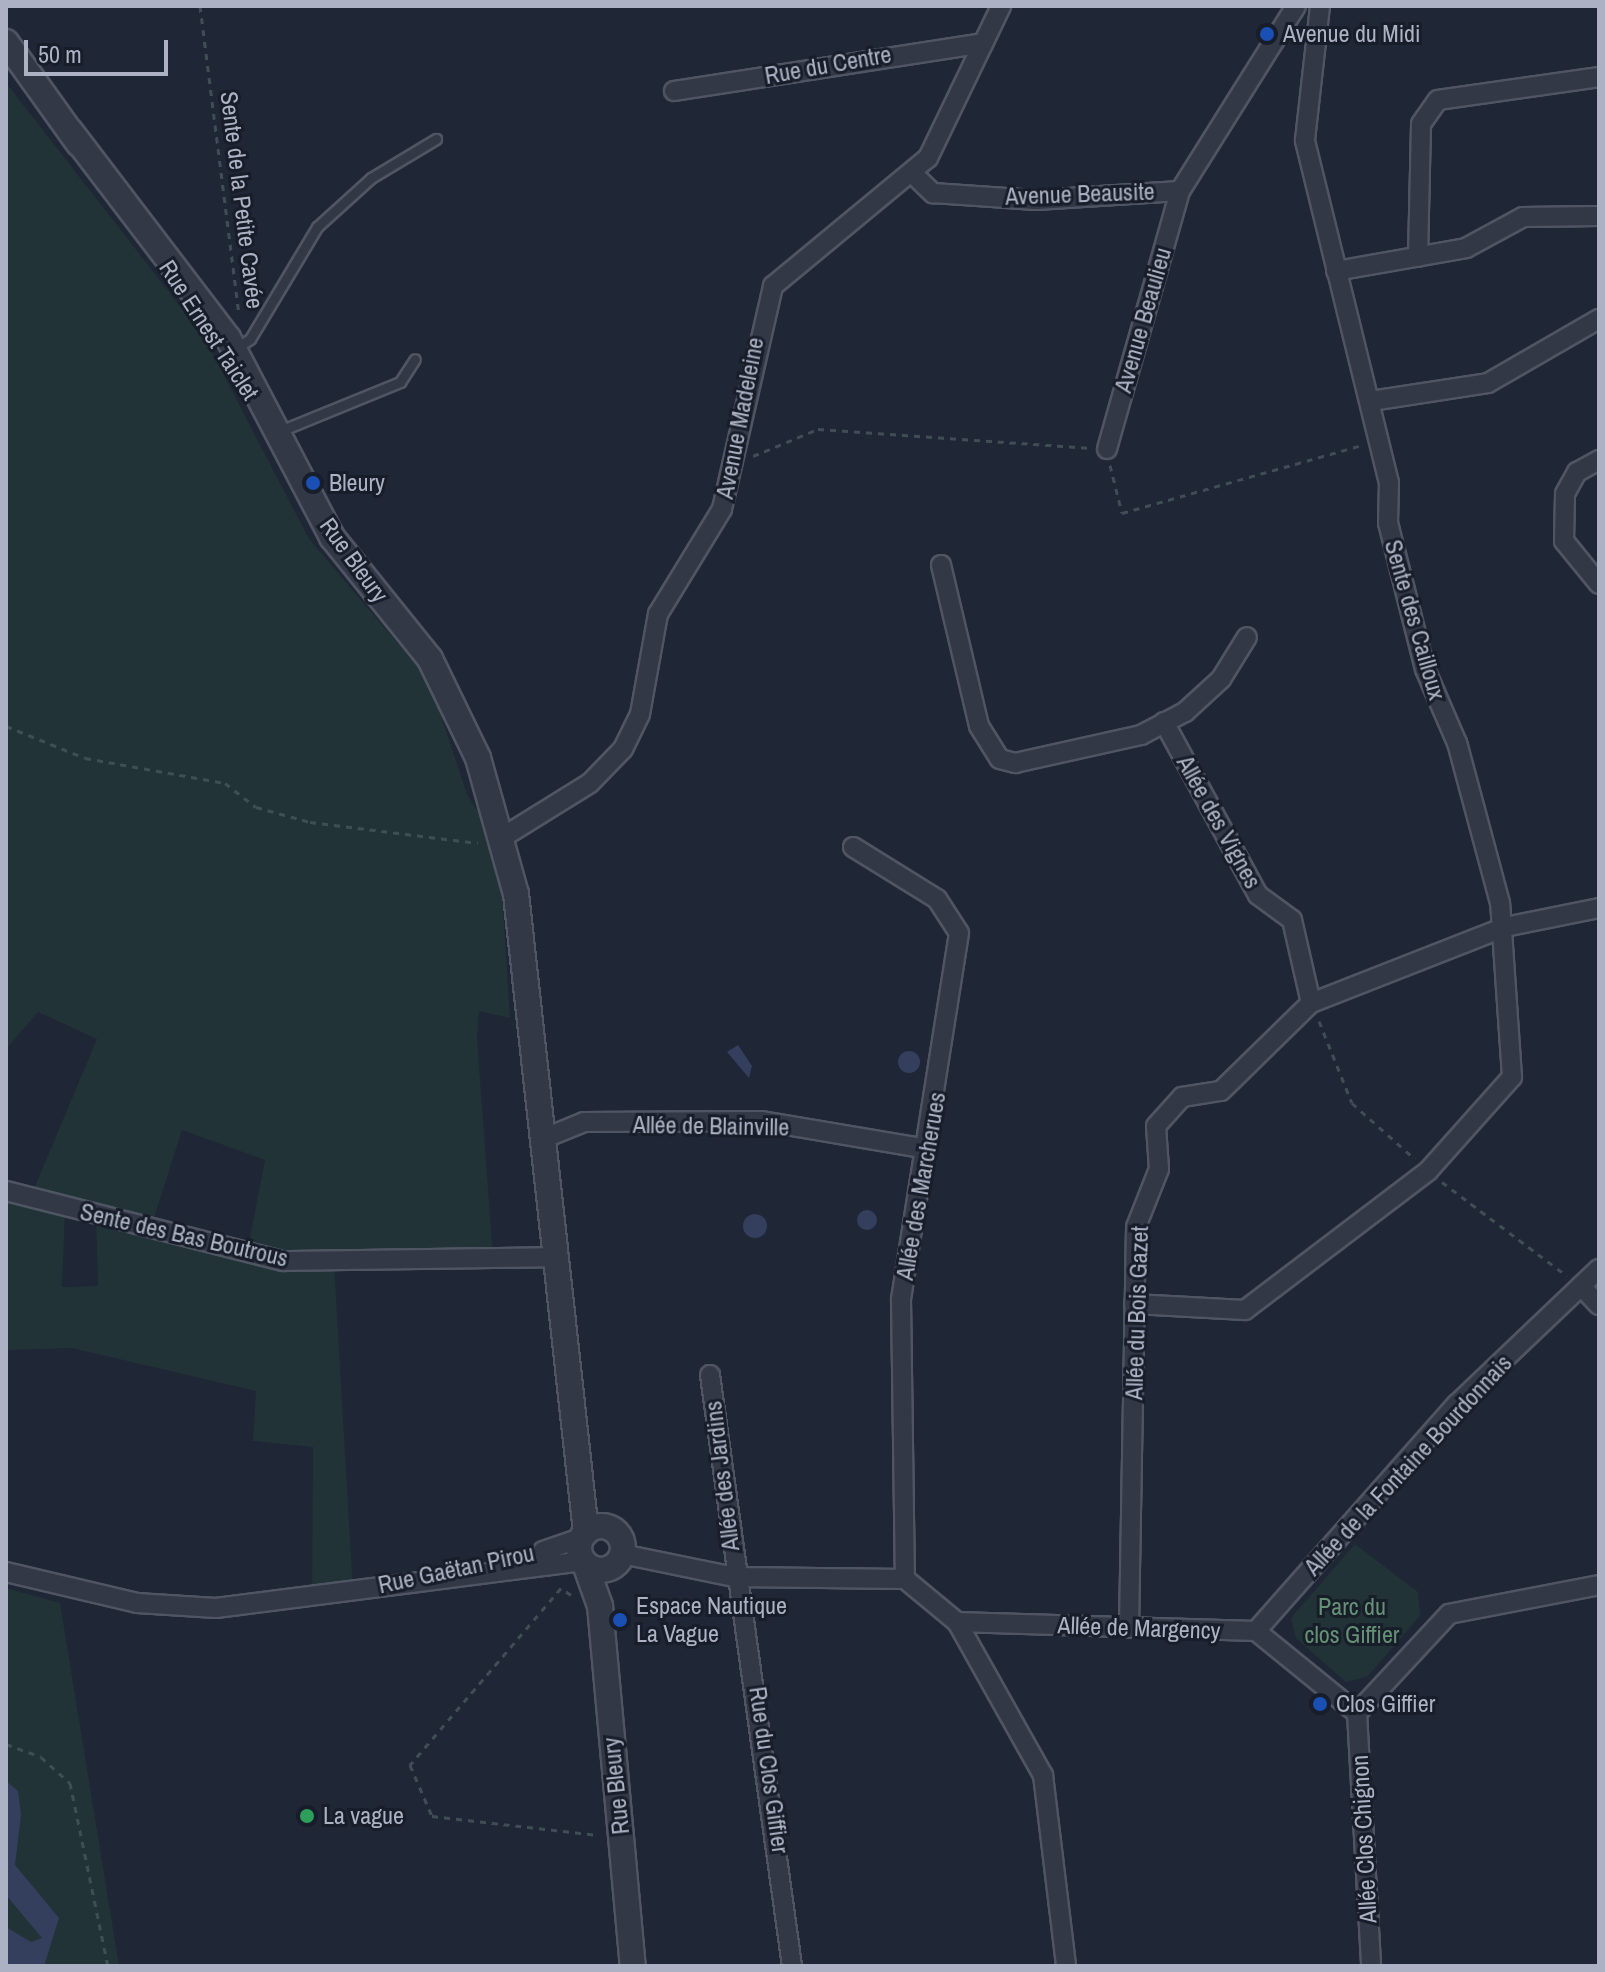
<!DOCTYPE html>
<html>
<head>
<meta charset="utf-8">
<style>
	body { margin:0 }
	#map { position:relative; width:1605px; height:1972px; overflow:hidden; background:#1f2635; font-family:"Archivo Narrow",sans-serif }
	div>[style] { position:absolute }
	.green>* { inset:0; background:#223337 }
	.water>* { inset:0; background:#333f5d }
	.round { border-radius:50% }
	.path>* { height:3px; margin-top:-1.5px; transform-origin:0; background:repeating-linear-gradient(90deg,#3f4e54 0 6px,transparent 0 12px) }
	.roads { filter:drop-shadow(2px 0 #505564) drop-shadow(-2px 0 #505564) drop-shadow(0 2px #505564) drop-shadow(0 -2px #505564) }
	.service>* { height:9px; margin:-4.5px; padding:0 4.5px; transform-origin:4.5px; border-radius:4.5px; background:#333846 }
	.minor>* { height:18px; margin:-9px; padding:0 9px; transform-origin:9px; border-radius:9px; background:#333846 }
	.tertiary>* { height:24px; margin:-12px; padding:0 12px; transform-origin:12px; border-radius:12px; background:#333846 }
	.tertiary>.ring { margin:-12px; padding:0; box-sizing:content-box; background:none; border:24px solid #333846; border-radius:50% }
	.dots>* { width:22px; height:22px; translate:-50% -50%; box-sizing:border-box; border:4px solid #181d2a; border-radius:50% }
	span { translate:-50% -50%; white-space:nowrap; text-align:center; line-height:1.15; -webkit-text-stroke:6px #181d2a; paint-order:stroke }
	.poi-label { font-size:24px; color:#acb2c3 }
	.left { translate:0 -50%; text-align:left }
	.street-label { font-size:24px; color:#acb2c3 }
	.park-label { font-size:24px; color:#659275 }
	.frame { position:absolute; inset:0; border:8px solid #acb2c3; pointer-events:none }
	.scale { position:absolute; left:24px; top:40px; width:144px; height:36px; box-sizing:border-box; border:4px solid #acb2c3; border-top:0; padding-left:10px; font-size:24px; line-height:28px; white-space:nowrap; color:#acb2c3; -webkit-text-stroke:6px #181d2a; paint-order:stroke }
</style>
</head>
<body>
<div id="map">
	<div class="green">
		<i style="clip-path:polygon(evenodd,7px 84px,204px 337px,309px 539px,429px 680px,467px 794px,499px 846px,510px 1018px,479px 1011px,477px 1038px,493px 1258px,334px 1263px,353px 1592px,312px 1604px,313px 1447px,253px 1441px,256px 1391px,72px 1348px,6px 1350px,6px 1188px,31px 1196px,97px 1039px,38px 1012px,6px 1049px,7px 84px,182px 1130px,265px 1160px,247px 1254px,151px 1227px,182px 1130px,7px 84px,65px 1209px,96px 1215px,98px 1286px,62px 1287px,65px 1209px)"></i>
		<i style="clip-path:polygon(1355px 1544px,1418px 1592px,1420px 1616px,1367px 1677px,1346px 1682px,1296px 1638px,1291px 1618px)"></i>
		<i style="clip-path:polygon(6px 1588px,60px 1603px,119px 1966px,6px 1966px)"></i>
	</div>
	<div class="water">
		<i style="clip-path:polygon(738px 1045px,752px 1066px,749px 1078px,727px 1052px)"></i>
		<i class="round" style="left:898px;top:1051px;width:22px;height:22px"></i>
		<i class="round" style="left:857px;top:1210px;width:20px;height:20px"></i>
		<i class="round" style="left:743px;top:1214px;width:24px;height:24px"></i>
		<i style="clip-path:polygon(6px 1781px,18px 1791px,21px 1815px,15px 1865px,59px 1918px,44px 1966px,6px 1966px,6px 1927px,31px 1942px,42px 1938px,6px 1895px)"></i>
	</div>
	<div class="path">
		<i style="left:200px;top:6px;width:312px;rotate:82.8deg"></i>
		<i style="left:753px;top:456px;width:70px;rotate:-22.6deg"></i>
		<i style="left:818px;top:429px;width:270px;rotate:4deg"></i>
		<i style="left:1110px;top:465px;width:49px;rotate:76deg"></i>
		<i style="left:1122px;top:513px;width:250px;rotate:-15.8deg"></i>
		<i style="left:6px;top:726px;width:85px;rotate:22.1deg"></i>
		<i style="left:85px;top:758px;width:142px;rotate:10.1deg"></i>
		<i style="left:225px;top:783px;width:39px;rotate:38deg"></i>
		<i style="left:256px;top:807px;width:56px;rotate:15.5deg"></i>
		<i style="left:310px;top:822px;width:169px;rotate:7.1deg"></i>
		<i style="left:1319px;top:1021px;width:88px;rotate:68.1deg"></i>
		<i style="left:1352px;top:1103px;width:84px;rotate:41.6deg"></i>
		<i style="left:1442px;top:1182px;width:156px;rotate:36.9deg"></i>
		<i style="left:571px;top:1595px;width:12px;rotate:-145deg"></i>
		<i style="left:561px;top:1588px;width:233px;rotate:130.5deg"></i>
		<i style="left:410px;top:1765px;width:56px;rotate:66.7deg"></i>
		<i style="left:432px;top:1816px;width:167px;rotate:6.5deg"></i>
		<i style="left:6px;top:1744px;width:37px;rotate:20deg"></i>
		<i style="left:41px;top:1757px;width:39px;rotate:42deg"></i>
		<i style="left:70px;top:1783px;width:187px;rotate:78.3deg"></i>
	</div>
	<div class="roads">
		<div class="service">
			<i style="left:235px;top:349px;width:18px;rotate:-34deg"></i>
			<i style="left:250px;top:339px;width:131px;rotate:-59.1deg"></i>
			<i style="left:317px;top:227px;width:73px;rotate:-42.2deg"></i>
			<i style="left:371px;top:178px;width:76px;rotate:-31deg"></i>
			<i style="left:280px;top:431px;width:130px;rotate:-22.2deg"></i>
			<i style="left:400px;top:382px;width:27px;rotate:-57deg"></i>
		</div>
		<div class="minor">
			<i style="left:674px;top:91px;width:313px;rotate:-8.8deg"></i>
			<i style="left:913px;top:174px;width:28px;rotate:44deg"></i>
			<i style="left:933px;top:193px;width:103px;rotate:3.9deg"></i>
			<i style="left:1036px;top:200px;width:144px;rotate:-3.6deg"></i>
			<i style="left:1180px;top:191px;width:218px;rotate:-57.9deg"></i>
			<i style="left:1418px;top:257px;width:133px;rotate:-88.7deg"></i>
			<i style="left:1421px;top:124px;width:29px;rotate:-55deg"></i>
			<i style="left:1438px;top:100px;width:163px;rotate:-8.1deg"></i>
			<i style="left:1336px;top:271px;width:132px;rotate:-10deg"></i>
			<i style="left:1466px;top:248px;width:65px;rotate:-28.5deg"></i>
			<i style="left:1523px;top:217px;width:76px;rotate:-0.8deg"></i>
			<i style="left:1371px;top:401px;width:118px;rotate:-8.7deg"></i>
			<i style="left:1488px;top:383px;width:128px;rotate:-30deg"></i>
			<i style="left:1107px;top:449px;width:268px;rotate:-74.2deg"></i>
			<i style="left:1599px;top:460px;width:25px;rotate:151deg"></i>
			<i style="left:1577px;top:472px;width:25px;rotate:119deg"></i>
			<i style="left:1565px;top:494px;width:47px;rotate:91.2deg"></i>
			<i style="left:1564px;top:541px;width:55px;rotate:50.9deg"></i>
			<i style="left:941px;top:565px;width:165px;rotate:76.7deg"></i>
			<i style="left:979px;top:726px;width:39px;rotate:58deg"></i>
			<i style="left:1000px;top:759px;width:16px;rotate:15deg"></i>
			<i style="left:1015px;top:763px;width:129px;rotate:-12.5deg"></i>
			<i style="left:1141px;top:735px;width:50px;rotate:-27.6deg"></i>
			<i style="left:1185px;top:712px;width:49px;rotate:-42.5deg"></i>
			<i style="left:1221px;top:679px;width:49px;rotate:-58.2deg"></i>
			<i style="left:1164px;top:722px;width:197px;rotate:61.5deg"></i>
			<i style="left:1258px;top:895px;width:42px;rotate:36.3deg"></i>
			<i style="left:1292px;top:920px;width:85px;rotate:77.1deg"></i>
			<i style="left:503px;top:837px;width:102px;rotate:-31.8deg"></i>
			<i style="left:590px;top:783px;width:47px;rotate:-45.9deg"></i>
			<i style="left:623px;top:749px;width:39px;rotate:-64deg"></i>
			<i style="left:640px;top:714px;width:102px;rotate:-79.8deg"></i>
			<i style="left:658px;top:614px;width:123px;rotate:-58.6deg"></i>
			<i style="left:722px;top:509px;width:229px;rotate:-77.1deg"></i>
			<i style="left:773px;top:286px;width:201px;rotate:-39.6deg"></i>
			<i style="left:928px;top:158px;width:169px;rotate:-64.3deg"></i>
			<i style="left:853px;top:847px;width:99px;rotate:31.8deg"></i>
			<i style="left:937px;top:899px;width:40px;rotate:57.1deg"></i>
			<i style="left:959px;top:933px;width:371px;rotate:99deg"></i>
			<i style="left:901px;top:1299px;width:280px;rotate:89.2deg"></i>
			<i style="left:545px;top:1138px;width:42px;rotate:-22.3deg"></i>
			<i style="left:584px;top:1122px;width:178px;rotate:-0.3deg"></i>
			<i style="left:762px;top:1121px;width:167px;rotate:9.6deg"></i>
			<i style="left:6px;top:1191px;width:286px;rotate:14.2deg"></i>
			<i style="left:283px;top:1261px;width:274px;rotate:-0.8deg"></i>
			<i style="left:1581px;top:1286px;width:26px;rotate:47deg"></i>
			<i style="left:1134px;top:1304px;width:111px;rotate:3.1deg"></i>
			<i style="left:1245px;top:1310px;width:230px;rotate:-37.2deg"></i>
			<i style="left:1428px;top:1171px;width:126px;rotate:-48.2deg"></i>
			<i style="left:1512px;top:1077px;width:174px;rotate:-93.9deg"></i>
			<i style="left:1500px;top:903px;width:166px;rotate:-105deg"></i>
			<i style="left:1457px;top:743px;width:81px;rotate:-113.4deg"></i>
			<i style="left:1425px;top:669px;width:151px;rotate:-104.2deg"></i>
			<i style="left:1388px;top:523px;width:40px;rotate:-88.6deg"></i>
			<i style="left:1389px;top:483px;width:353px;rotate:-103.8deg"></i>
			<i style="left:1305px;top:140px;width:135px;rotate:-83.6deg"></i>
			<i style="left:710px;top:1375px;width:597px;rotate:82.1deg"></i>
			<i style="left:543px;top:1551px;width:40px;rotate:-18.9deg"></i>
			<i style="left:622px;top:1554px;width:114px;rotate:11.6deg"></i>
			<i style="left:734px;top:1577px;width:171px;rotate:0.7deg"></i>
			<i style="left:905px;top:1579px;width:67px;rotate:39.6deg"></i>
			<i style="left:957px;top:1622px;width:299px;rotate:1.7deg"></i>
			<i style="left:1256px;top:1631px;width:130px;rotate:39.1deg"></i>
			<i style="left:1357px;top:1713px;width:135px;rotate:-47.1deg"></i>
			<i style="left:1449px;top:1614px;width:153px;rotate:-10.9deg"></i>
			<i style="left:6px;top:1572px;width:135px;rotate:13.3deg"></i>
			<i style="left:137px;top:1603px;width:79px;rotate:3.6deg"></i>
			<i style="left:216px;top:1608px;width:370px;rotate:-7.3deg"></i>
			<i style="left:957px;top:1622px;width:176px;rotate:60.7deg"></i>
			<i style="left:1043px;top:1775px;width:192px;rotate:83.1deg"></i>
			<i style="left:1129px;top:1628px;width:401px;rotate:-89deg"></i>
			<i style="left:1136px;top:1227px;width:62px;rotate:-68.4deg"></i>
			<i style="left:1159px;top:1169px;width:43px;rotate:-94deg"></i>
			<i style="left:1156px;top:1126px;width:39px;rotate:-48deg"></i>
			<i style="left:1182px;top:1097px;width:39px;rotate:-9deg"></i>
			<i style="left:1221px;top:1091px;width:126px;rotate:-44.4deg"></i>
			<i style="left:1311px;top:1003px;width:208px;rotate:-21.4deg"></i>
			<i style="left:1505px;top:927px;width:96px;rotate:-11.4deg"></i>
			<i style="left:1256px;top:1631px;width:303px;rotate:-48.5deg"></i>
			<i style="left:1457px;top:1404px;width:196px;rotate:-43.6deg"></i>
			<i style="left:1357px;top:1713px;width:253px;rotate:86.8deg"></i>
		</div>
		<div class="tertiary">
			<i style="left:6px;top:42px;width:125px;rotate:54.4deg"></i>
			<i style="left:71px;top:132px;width:259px;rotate:52.7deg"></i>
			<i style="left:228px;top:338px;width:225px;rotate:62.4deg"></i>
			<i style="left:332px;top:537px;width:156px;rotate:51.2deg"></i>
			<i style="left:430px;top:659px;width:110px;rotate:64.1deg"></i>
			<i style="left:478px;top:758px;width:141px;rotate:74.4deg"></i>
			<i style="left:516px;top:894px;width:642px;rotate:83.74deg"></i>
			<i class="ring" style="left:579px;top:1526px;width:20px;height:20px"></i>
			<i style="left:585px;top:1564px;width:45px;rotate:70.3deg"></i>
			<i style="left:600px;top:1606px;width:362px;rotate:84.8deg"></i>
		</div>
	</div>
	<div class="dots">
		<i style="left:1267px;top:34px;background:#1a4fb4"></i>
		<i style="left:313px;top:483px;background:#1a4fb4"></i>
		<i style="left:620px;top:1620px;background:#1a4fb4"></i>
		<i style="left:1320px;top:1704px;background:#1a4fb4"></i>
		<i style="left:307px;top:1816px;background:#2e9e5b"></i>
	</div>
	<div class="poi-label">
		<span class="left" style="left:1283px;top:34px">Avenue du Midi</span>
		<span class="left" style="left:329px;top:483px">Bleury</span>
		<span class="left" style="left:636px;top:1620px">Espace Nautique<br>La Vague</span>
		<span class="left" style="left:1336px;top:1704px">Clos Giffier</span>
		<span class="left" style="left:323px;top:1816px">La vague</span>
	</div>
	<div class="street-label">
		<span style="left:828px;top:65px;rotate:-10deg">Rue du Centre</span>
		<span style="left:1080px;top:194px;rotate:-2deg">Avenue Beausite</span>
		<span style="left:242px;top:200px;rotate:83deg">Sente de la Petite Cavée</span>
		<span style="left:1143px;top:320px;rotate:-74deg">Avenue Beaulieu</span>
		<span style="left:209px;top:330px;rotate:57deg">Rue Ernest Taiclet</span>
		<span style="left:740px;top:418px;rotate:-79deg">Avenue Madeleine</span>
		<span style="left:354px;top:560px;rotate:54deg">Rue Bleury</span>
		<span style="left:1415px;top:620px;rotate:74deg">Sente des Cailloux</span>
		<span style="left:1219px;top:822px;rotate:61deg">Allée des Vignes</span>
		<span style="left:711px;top:1126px;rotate:1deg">Allée de Blainville</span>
		<span style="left:921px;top:1186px;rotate:-80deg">Allée des Marcherues</span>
		<span style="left:184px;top:1235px;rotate:13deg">Sente des Bas Boutrous</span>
		<span style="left:1137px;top:1313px;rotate:-88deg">Allée du Bois Gazet</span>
		<span style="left:1408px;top:1465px;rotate:-47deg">Allée de la Fontaine Bourdonnais</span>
		<span style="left:722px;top:1476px;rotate:-97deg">Allée des Jardins</span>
		<span style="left:456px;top:1569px;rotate:-12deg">Rue Gaëtan Pirou</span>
		<span style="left:1139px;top:1628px;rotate:2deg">Allée de Margency</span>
		<span style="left:769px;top:1770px;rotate:82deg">Rue du Clos Giffier</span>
		<span style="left:616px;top:1786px;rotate:-96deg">Rue Bleury</span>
		<span style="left:1364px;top:1839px;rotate:-93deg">Allée Clos Chignon</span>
	</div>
	<div class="park-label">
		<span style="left:1352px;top:1621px">Parc du<br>clos Giffier</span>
	</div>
	<div class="frame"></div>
	<div class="scale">50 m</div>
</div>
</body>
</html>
